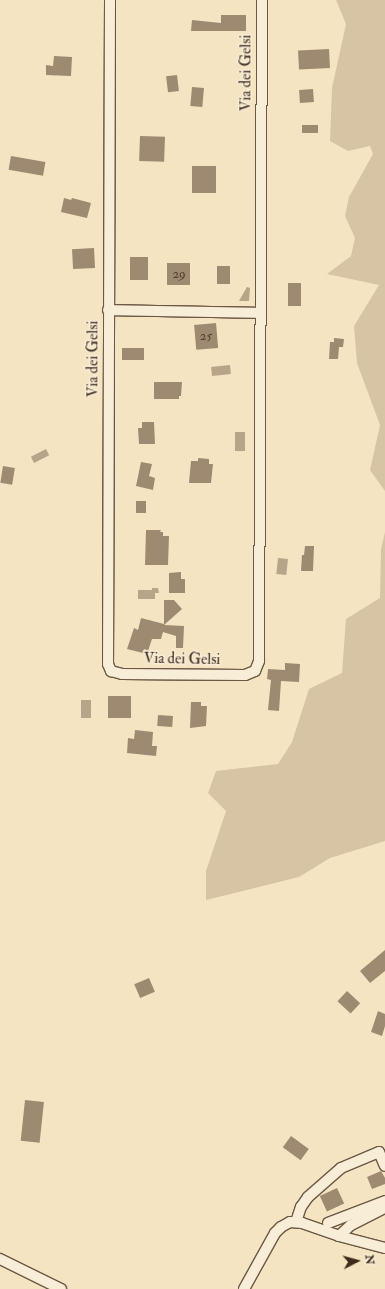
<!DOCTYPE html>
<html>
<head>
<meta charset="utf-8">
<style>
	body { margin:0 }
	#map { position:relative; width:385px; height:1289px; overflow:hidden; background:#f5e4c1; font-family:"IM FELL Double Pica",serif }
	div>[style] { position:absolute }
	.green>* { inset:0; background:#d6c4a5 }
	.water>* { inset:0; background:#b7a489; transform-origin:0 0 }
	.building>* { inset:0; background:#9d8a71; transform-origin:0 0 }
	.roads { filter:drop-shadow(1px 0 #6c5844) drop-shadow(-1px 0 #6c5844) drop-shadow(0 1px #6c5844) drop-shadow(0 -1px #6c5844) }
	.street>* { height:10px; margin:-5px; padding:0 5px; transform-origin:5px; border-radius:5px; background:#f8edd7 }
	span { translate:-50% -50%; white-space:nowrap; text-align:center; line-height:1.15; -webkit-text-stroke:3px #f8edd7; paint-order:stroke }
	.number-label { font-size:13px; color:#564130 }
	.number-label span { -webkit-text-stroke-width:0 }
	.street-label { font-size:15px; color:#3e291b }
	.north { position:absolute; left:337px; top:1241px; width:40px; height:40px; -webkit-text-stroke:3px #f8edd7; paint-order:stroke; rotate:84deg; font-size:11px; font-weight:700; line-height:16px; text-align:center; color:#3e291b }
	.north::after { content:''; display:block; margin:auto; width:14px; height:18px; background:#3e291b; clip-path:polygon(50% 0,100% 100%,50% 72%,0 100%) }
</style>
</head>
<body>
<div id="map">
	<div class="green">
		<i style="clip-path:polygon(336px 0,385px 0,385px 491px,370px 470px,380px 425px,357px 363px,354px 326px,379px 285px,327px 274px,351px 256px,355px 238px,345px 216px,349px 197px,373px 154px,370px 146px,348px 151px,330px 141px,332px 88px,346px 24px)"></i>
		<i style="clip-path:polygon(385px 532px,385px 841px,330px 858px,299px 877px,206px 900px,206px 871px,226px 811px,208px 793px,216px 771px,278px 764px,292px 742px,309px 689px,342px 673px,346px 619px,380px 598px,381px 549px)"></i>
	</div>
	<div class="water">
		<i style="clip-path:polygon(247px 287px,250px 288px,249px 301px,239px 301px)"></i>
		<i style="left:230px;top:365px;width:9px;height:19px;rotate:84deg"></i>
		<i style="left:235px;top:432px;width:10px;height:19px"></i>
		<i style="left:46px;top:449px;width:7px;height:17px;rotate:63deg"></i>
		<i style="left:278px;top:558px;width:10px;height:16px;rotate:6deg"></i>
		<i style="clip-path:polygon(152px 588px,158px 588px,159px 593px,155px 593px,155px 599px,138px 599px,138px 590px,152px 590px)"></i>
		<i style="left:81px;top:700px;width:10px;height:18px"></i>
	</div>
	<div class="building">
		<i style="clip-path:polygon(221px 15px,246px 15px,246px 31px,191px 31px,192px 20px,221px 23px)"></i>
		<i style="left:329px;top:49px;width:19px;height:31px;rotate:87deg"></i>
		<i style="clip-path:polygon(54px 56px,72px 57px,71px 76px,46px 75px,46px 65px,53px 66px)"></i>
		<i style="left:177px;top:75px;width:16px;height:11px;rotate:83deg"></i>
		<i style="left:192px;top:87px;width:12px;height:19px;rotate:5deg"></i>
		<i style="left:313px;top:89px;width:13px;height:14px;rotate:86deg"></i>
		<i style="left:318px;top:125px;width:8px;height:16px;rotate:90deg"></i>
		<i style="left:140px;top:136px;width:25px;height:25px;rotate:2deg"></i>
		<i style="left:11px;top:156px;width:35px;height:14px;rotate:10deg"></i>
		<i style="left:192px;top:166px;width:24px;height:27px"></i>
		<i style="clip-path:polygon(64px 198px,71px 200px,72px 198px,91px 203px,87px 218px,61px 212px)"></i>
		<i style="left:94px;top:248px;width:20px;height:22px;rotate:87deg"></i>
		<i style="left:130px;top:257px;width:18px;height:23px"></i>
		<i style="left:167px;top:263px;width:23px;height:22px"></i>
		<i style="left:217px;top:266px;width:13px;height:18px"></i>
		<i style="left:288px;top:283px;width:13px;height:23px"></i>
		<i style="left:216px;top:323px;width:25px;height:22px;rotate:85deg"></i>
		<i style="clip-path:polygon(334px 338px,344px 339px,343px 347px,339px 347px,338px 359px,329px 359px,330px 342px,334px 342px)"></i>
		<i style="left:122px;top:348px;width:22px;height:12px"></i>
		<i style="clip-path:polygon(154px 382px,182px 382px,181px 396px,179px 396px,179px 399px,154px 399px)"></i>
		<i style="clip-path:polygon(142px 422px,154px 422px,155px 444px,139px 444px,138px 428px,142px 428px)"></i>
		<i style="clip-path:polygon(198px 458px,209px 459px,209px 464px,213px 464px,211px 483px,189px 483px,191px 461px,198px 461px)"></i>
		<i style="clip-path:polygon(141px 462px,152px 464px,149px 476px,155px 478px,153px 490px,136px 486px)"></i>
		<i style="left:3px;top:466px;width:12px;height:17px;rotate:9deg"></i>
		<i style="left:136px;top:501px;width:10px;height:12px"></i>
		<i style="clip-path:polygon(146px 530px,161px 530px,160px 532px,163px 532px,163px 536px,169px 536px,168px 565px,145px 565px)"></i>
		<i style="clip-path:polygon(305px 546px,314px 546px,313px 571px,301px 571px,302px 555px,304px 555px)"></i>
		<i style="clip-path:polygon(181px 572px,181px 579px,185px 579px,185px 593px,169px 593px,169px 573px)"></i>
		<i style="clip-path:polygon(164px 600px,174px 600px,182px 609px,164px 625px,184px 626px,183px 648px,176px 648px,176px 636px,163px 632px,161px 639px,152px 639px,148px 651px,144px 649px,143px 653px,127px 649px,134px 628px,138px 630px,141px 618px,164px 624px)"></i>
		<i style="clip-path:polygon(285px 663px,300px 664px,299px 682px,281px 681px,279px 711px,268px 710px,271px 680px,267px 679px,268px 669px,285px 670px)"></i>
		<i style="left:108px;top:696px;width:23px;height:22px"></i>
		<i style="clip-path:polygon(191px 702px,201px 702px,201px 706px,207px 706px,206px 726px,190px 728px)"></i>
		<i style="left:158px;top:715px;width:15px;height:11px;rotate:4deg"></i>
		<i style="clip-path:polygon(135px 730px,153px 732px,152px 746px,157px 746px,156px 756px,127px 753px,128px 738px,134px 739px)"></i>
		<i style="clip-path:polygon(385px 950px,385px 971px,370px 983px,360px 971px)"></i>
		<i style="left:149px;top:978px;width:15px;height:16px;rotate:67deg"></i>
		<i style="left:347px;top:991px;width:18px;height:14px;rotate:43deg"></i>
		<i style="clip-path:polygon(378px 1011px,385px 1014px,385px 1026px,382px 1036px,371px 1032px)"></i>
		<i style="left:25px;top:1100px;width:19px;height:41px;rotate:6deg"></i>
		<i style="left:291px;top:1136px;width:22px;height:14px;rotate:36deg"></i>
		<i style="clip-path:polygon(381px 1171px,385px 1178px,385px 1184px,372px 1189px,367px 1177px)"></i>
		<i style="left:337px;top:1188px;width:17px;height:19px;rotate:65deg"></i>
	</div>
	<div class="roads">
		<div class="street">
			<i style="left:110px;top:0;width:664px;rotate:90.17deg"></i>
			<i style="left:108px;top:664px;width:8px;rotate:67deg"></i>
			<i style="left:111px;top:671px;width:11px;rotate:15deg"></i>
			<i style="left:122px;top:674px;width:123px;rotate:0.5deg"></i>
			<i style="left:245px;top:675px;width:11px;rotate:-22deg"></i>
			<i style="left:255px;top:671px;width:11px;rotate:-68deg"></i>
			<i style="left:259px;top:661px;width:661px;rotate:-89.74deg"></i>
			<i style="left:108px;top:310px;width:153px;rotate:1.1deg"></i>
			<i style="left:296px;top:1222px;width:16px;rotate:-72deg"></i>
			<i style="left:301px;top:1207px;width:12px;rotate:-55deg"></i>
			<i style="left:308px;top:1197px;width:44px;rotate:-41.3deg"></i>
			<i style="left:341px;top:1168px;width:41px;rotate:-22.8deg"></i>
			<i style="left:379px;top:1152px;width:15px;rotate:67deg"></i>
			<i style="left:328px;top:1223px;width:61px;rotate:-21.1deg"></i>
			<i style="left:339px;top:1236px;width:16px;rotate:-43deg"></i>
			<i style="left:351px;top:1225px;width:38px;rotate:-27deg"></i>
			<i style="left:0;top:1259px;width:68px;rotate:26.2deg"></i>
			<i style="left:244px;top:1289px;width:64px;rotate:-61deg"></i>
			<i style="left:275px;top:1233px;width:8px;rotate:-45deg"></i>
			<i style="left:281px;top:1227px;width:10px;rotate:-29deg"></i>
			<i style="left:290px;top:1222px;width:12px;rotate:5deg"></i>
			<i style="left:302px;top:1223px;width:39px;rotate:19deg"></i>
			<i style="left:339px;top:1236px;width:48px;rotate:14.6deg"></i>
		</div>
	</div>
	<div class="number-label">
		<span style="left:179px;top:274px">29</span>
		<span style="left:206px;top:336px">25</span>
	</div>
	<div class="street-label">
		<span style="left:246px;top:73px;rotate:-90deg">Via dei Gelsi</span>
		<span style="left:93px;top:359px;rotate:-90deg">Via dei Gelsi</span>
		<span style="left:182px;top:659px;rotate:1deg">Via dei Gelsi</span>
	</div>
	<div class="north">N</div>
</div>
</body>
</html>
